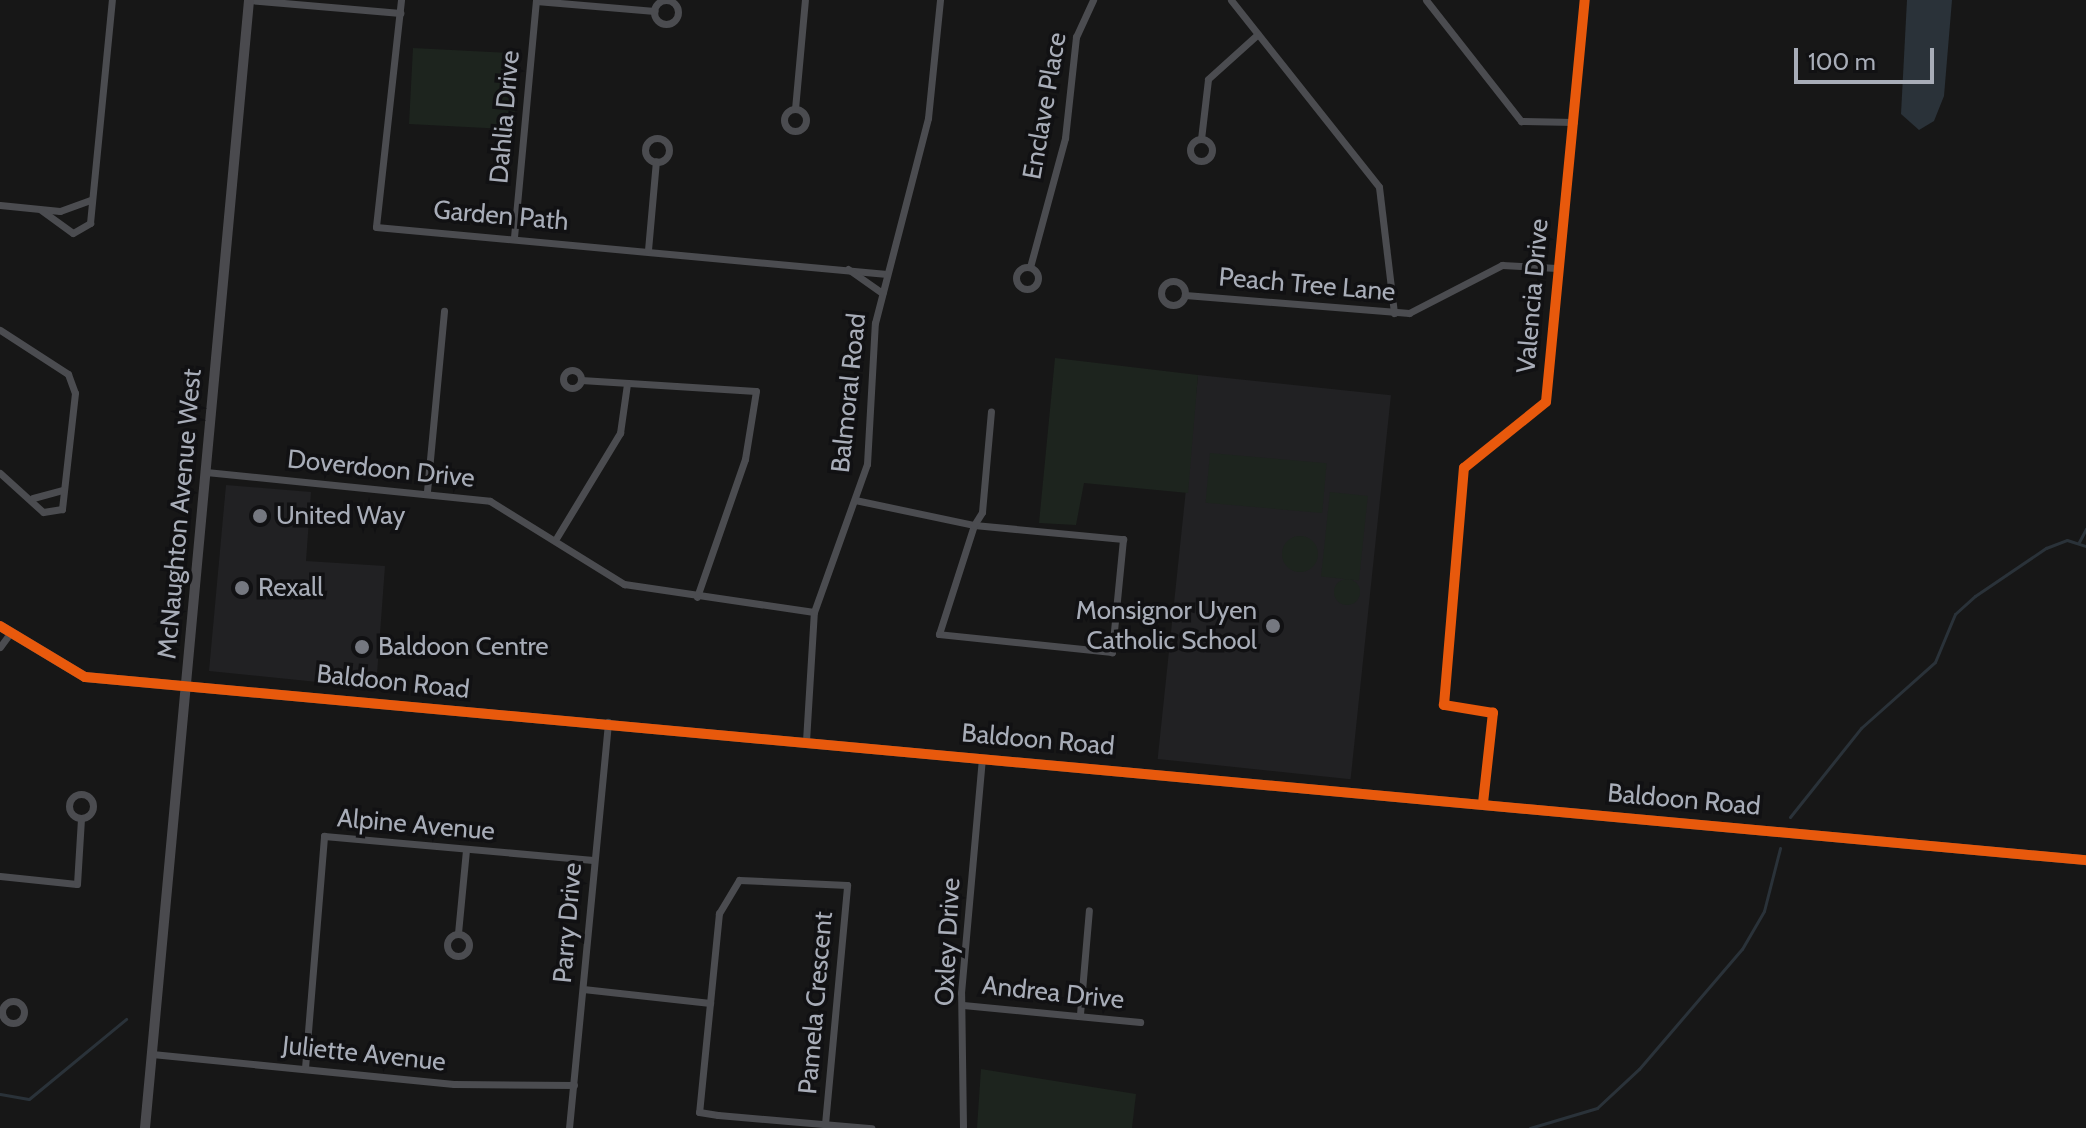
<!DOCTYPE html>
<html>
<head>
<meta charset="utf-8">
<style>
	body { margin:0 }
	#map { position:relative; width:2086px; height:1128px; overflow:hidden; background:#171717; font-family:Cabin,sans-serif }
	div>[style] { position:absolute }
	.built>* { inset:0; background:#212123; transform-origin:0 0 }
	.green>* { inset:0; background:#1d241e; transform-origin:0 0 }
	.round { border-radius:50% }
	.water>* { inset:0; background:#2a3239 }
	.stream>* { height:3px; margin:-1.5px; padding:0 1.5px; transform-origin:1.5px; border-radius:1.5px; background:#2a3239 }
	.street>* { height:7px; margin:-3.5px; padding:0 3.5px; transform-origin:3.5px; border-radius:3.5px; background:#4b4c50 }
	.street>.ring { margin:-3.5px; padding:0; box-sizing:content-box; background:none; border:7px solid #4b4c50; border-radius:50% }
	.secondary>* { height:10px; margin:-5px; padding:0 5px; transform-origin:5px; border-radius:5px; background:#4a4a4e }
	.cycleway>* { height:10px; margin:-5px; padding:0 5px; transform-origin:5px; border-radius:5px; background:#e8590c }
	.dots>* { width:22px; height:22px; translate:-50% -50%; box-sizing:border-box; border:4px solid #111113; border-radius:50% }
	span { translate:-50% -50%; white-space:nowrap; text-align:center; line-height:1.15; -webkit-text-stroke:7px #111113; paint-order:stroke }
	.street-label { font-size:26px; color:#a8adb8 }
	.poi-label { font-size:26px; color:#a8adb8 }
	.left { translate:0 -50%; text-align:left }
	.right { translate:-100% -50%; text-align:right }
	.scale { position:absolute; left:1794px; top:48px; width:140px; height:36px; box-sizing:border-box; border:4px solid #a8adb8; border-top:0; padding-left:10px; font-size:24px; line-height:28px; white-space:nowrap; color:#a8adb8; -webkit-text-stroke:6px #111113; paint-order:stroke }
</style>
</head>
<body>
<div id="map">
	<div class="built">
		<i style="left:1198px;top:375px;width:194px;height:386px;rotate:6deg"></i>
		<i style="clip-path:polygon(226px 485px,311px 492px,306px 561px,385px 566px,376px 688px,209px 671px)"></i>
	</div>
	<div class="green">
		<i style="left:413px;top:48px;width:105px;height:76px;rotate:3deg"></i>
		<i style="clip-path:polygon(1055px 358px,1198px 375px,1188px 493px,1084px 483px,1076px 525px,1039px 523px)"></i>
		<i style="left:1210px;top:453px;width:117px;height:50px;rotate:5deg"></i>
		<i style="left:1330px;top:492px;width:38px;height:85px;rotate:6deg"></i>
		<i class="round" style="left:1282px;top:536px;width:36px;height:36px"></i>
		<i class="round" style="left:1334px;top:579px;width:26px;height:26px"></i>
		<i style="clip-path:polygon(981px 1069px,1136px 1094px,1132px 1128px,977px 1128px)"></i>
	</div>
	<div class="water">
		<i style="clip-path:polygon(1907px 0,1952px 0,1944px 96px,1934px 121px,1919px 130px,1901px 114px)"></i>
	</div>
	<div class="stream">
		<i style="left:2079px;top:542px;width:15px;rotate:-62deg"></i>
		<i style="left:1790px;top:817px;width:114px;rotate:-51.4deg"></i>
		<i style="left:1861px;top:728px;width:99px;rotate:-41.7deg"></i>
		<i style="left:1935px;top:662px;width:52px;rotate:-67.4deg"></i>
		<i style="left:1955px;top:614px;width:27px;rotate:-42deg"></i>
		<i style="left:1975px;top:596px;width:86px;rotate:-34.1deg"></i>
		<i style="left:2046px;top:548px;width:22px;rotate:-21deg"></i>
		<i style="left:2067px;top:540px;width:20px;rotate:18deg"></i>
		<i style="left:0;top:1094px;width:29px;rotate:10deg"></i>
		<i style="left:29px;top:1099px;width:126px;rotate:-39.5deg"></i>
		<i style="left:1530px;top:1128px;width:70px;rotate:-16.6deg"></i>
		<i style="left:1597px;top:1108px;width:57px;rotate:-42.9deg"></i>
		<i style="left:1639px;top:1069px;width:158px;rotate:-49.4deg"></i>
		<i style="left:1742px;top:949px;width:44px;rotate:-59.9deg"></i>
		<i style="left:1764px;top:911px;width:65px;rotate:-75.7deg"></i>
	</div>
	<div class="street">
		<i style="left:249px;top:0;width:152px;rotate:4.9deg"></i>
		<i style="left:401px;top:0;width:228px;rotate:96.3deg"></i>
		<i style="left:376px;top:227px;width:513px;rotate:5.26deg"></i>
		<i style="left:1231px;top:0;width:238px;rotate:51.6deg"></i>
		<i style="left:1379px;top:187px;width:127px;rotate:83.2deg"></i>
		<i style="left:1426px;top:0;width:154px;rotate:51.9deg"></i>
		<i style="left:1521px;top:121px;width:53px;rotate:1.1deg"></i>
		<i class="ring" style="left:654px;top:0;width:17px;height:17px"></i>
		<i style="left:536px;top:1px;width:119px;rotate:4.8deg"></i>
		<i class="ring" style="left:784px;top:109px;width:15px;height:15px"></i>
		<i style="left:795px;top:109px;width:109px;rotate:-84.8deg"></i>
		<i class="ring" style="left:645px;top:138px;width:17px;height:17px"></i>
		<i style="left:1201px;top:139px;width:60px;rotate:-83.3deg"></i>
		<i style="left:1208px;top:79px;width:67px;rotate:-42deg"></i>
		<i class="ring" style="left:1190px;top:139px;width:15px;height:15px"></i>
		<i style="left:0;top:205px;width:60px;rotate:5.7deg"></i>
		<i style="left:60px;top:211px;width:33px;rotate:-20deg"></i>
		<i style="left:41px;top:210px;width:39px;rotate:36deg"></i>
		<i style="left:73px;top:233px;width:20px;rotate:-30deg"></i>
		<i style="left:90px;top:223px;width:224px;rotate:-84.4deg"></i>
		<i style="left:514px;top:237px;width:238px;rotate:-84.7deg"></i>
		<i style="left:648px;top:250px;width:89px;rotate:-84.9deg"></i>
		<i class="ring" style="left:1016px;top:267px;width:15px;height:15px"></i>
		<i style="left:1030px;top:267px;width:134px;rotate:-74.8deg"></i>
		<i style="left:1065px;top:138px;width:102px;rotate:-83.8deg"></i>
		<i style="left:1076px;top:37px;width:41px;rotate:-65.3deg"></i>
		<i style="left:848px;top:269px;width:42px;rotate:35.2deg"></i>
		<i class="ring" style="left:1161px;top:281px;width:17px;height:17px"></i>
		<i style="left:1185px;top:295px;width:225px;rotate:4.6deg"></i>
		<i style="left:1409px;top:313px;width:105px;rotate:-27.3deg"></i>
		<i style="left:1502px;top:265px;width:55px;rotate:3.1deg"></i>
		<i style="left:0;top:330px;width:81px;rotate:32.9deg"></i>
		<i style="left:68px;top:374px;width:20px;rotate:70deg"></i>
		<i style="left:75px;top:393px;width:117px;rotate:96.4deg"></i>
		<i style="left:62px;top:509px;width:19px;rotate:171deg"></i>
		<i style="left:43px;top:512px;width:58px;rotate:-137.8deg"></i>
		<i class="ring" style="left:563px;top:370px;width:11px;height:11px"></i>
		<i style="left:581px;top:380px;width:175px;rotate:3.6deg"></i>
		<i style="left:756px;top:391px;width:69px;rotate:99.2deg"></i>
		<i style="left:745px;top:459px;width:146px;rotate:109.2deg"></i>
		<i style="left:206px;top:472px;width:285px;rotate:5.8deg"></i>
		<i style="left:490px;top:501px;width:158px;rotate:31.8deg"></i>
		<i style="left:624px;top:584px;width:192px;rotate:8.4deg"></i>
		<i style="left:427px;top:491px;width:181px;rotate:-84.6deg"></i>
		<i style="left:33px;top:498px;width:31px;rotate:-15deg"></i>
		<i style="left:855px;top:500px;width:122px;rotate:11.9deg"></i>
		<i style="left:974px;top:525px;width:150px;rotate:5.4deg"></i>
		<i style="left:1123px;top:539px;width:114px;rotate:95.6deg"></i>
		<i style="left:1112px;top:652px;width:174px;rotate:-174.1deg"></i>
		<i style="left:939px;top:634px;width:114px;rotate:-72.2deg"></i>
		<i style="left:974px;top:525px;width:15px;rotate:-58deg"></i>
		<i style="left:982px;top:512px;width:101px;rotate:-84.9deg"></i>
		<i style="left:557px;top:537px;width:122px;rotate:-58.8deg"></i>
		<i style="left:620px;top:433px;width:49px;rotate:-81.9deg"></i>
		<i style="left:0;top:647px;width:17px;rotate:-54deg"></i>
		<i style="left:806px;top:741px;width:129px;rotate:-86.5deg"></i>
		<i style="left:814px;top:612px;width:157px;rotate:-70.3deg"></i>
		<i style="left:867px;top:464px;width:141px;rotate:-86.8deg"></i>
		<i style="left:875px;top:323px;width:212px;rotate:-75.5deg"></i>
		<i style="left:928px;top:118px;width:119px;rotate:-84.2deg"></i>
		<i class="ring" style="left:69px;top:794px;width:17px;height:17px"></i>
		<i style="left:1483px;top:803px;width:91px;rotate:-83.7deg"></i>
		<i style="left:1493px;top:713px;width:50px;rotate:-170.7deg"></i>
		<i style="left:1444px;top:705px;width:238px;rotate:-85.2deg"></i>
		<i style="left:1464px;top:468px;width:105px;rotate:-38.8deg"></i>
		<i style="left:1546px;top:402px;width:404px;rotate:-84.5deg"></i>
		<i style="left:0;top:876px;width:77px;rotate:5.9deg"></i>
		<i style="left:77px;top:884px;width:66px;rotate:-86.5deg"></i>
		<i style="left:458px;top:933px;width:83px;rotate:-84.5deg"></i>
		<i class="ring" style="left:447px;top:934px;width:15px;height:15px"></i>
		<i style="left:583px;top:989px;width:128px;rotate:6.3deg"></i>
		<i class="ring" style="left:2px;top:1001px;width:15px;height:15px"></i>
		<i style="left:963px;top:1005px;width:178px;rotate:5.5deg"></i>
		<i style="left:1080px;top:1014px;width:104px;rotate:-85.1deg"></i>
		<i style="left:152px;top:1054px;width:303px;rotate:5.7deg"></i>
		<i style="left:454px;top:1084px;width:120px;rotate:0.5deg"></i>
		<i style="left:305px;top:1068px;width:233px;rotate:-85.3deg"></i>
		<i style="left:324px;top:836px;width:270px;rotate:5.1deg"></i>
		<i style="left:825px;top:1124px;width:240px;rotate:-84.7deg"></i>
		<i style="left:847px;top:885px;width:108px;rotate:-177.3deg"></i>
		<i style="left:739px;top:880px;width:39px;rotate:121deg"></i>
		<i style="left:719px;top:913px;width:200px;rotate:95.7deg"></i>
		<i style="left:699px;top:1112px;width:19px;rotate:9deg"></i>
		<i style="left:718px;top:1115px;width:154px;rotate:4.9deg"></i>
		<i style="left:569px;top:1128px;width:408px;rotate:-84.5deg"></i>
		<i style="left:963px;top:1128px;width:135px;rotate:-90.8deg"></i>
		<i style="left:961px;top:993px;width:236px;rotate:-84.9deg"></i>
	</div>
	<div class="secondary">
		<i style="left:0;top:626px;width:99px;rotate:31deg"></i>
		<i style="left:85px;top:677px;width:2009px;rotate:5.23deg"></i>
		<i style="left:145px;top:1128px;width:1133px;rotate:-84.73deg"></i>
	</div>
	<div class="cycleway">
		<i style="left:0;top:626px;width:99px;rotate:31deg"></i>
		<i style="left:85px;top:677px;width:2009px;rotate:5.23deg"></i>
		<i style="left:1483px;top:803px;width:91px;rotate:-83.7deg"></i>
		<i style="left:1493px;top:713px;width:50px;rotate:-170.7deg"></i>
		<i style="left:1444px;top:705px;width:238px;rotate:-85.2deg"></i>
		<i style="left:1464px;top:468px;width:105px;rotate:-38.8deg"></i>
		<i style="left:1546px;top:402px;width:404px;rotate:-84.5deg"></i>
	</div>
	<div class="dots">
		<i style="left:260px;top:516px;background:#757880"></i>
		<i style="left:242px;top:588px;background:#757880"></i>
		<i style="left:1273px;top:626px;background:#757880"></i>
		<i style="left:362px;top:647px;background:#757880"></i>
	</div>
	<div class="street-label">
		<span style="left:1045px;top:106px;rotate:-80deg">Enclave Place</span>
		<span style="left:505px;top:117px;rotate:-85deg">Dahlia Drive</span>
		<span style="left:501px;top:216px;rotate:5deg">Garden Path</span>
		<span style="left:1307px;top:285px;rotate:5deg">Peach Tree Lane</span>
		<span style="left:1533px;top:296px;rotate:-85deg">Valencia Drive</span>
		<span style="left:849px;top:393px;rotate:-84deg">Balmoral Road</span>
		<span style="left:381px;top:469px;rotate:6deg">Doverdoon Drive</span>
		<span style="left:180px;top:514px;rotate:-85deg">McNaughton Avenue West</span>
		<span style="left:393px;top:682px;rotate:6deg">Baldoon Road</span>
		<span style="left:1038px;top:740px;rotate:5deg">Baldoon Road</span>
		<span style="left:1684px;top:800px;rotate:5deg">Baldoon Road</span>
		<span style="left:416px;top:825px;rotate:5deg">Alpine Avenue</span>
		<span style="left:568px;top:923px;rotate:-85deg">Parry Drive</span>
		<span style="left:948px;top:942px;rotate:-87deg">Oxley Drive</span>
		<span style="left:1053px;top:993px;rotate:6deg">Andrea Drive</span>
		<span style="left:816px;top:1003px;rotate:-85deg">Pamela Crescent</span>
		<span style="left:364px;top:1054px;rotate:6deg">Juliette Avenue</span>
	</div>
	<div class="poi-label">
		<span class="left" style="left:276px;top:516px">United Way</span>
		<span class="left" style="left:258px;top:588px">Rexall</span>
		<span class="right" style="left:1257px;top:626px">Monsignor Uyen<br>Catholic School</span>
		<span class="left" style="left:378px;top:647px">Baldoon Centre</span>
	</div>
	<div class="scale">100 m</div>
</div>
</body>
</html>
